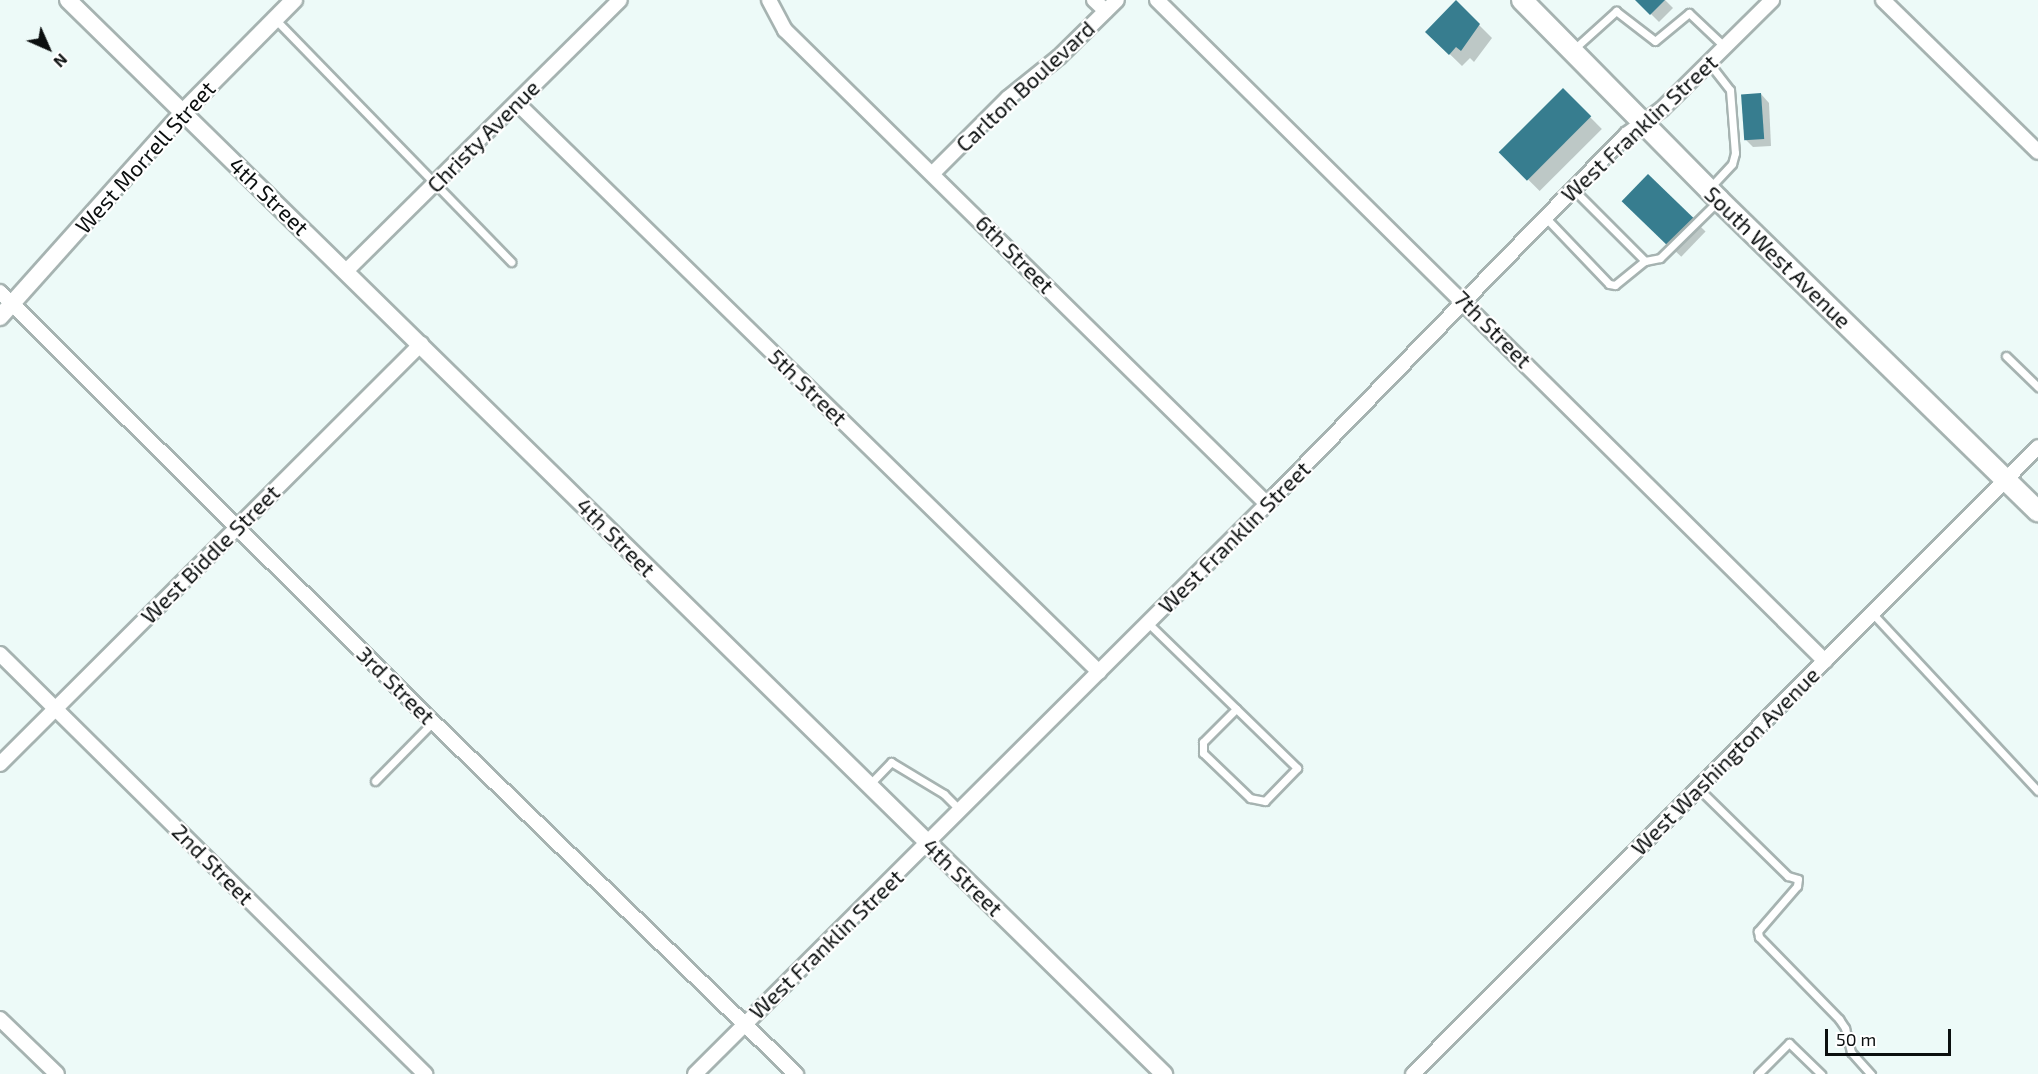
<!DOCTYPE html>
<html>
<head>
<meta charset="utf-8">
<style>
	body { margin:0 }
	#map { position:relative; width:2038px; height:1074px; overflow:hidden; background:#edfaf8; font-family:"Exo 2",sans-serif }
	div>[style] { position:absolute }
	.shadow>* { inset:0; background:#0003; transform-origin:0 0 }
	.building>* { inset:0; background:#377d8f; transform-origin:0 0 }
	.roads { filter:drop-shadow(2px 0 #a6b3b1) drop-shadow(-2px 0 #a6b3b1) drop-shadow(0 2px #a6b3b1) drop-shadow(0 -2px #a6b3b1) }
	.service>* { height:7px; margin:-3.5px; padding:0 3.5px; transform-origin:3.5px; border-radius:3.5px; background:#fff }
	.minor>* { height:14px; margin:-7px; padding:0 7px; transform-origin:7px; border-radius:7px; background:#fff }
	.tertiary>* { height:16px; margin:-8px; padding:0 8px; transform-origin:8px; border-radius:8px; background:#fff }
	.secondary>* { height:20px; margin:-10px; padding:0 10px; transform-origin:10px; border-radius:10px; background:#fff }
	span { translate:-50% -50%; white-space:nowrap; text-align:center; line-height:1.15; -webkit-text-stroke:4.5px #fff; paint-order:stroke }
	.street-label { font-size:22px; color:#0b0f0f }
	.north { position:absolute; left:18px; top:18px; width:60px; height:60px; -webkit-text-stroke:4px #fff; paint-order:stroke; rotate:135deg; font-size:16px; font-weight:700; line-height:24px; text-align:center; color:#0b0f0f }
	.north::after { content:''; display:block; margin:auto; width:21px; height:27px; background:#0b0f0f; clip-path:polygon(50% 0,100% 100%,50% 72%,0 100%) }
	.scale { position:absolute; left:1825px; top:1029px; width:126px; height:27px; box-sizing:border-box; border:3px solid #0b0f0f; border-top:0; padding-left:8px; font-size:18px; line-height:21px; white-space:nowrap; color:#0b0f0f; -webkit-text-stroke:4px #fff; paint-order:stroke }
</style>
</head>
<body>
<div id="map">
	<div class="shadow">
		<i style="clip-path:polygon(1637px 0,1665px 0,1673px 8px,1659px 22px)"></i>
		<i style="clip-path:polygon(1456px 2px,1492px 38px,1474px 62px,1470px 58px,1462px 66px,1427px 32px)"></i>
		<i style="left:1563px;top:90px;width:55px;height:88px;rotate:45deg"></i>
		<i style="clip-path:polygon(1761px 94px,1769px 103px,1771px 146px,1753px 147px,1745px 139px)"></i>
		<i style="left:1648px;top:176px;width:80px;height:35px;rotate:44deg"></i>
	</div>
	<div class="building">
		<i style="clip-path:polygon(1456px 0,1480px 24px,1461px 51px,1456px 47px,1449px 55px,1425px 32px)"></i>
		<i style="clip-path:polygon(1635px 0,1665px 0,1650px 15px)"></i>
		<i style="left:1563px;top:88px;width:40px;height:91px;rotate:45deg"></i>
		<i style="left:1761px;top:93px;width:46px;height:20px;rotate:86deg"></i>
		<i style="left:1648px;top:174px;width:64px;height:38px;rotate:44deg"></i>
	</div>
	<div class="roads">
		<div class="service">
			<i style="left:275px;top:19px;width:339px;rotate:45.8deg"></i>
			<i style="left:1574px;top:49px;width:57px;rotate:-42.1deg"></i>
			<i style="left:1616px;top:11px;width:49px;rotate:37.6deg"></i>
			<i style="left:1655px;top:41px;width:44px;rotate:-39.5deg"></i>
			<i style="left:1689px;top:13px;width:50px;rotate:43.4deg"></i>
			<i style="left:1709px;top:63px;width:34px;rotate:52deg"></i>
			<i style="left:1730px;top:90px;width:63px;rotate:85.5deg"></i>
			<i style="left:1735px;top:153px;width:11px;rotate:105deg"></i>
			<i style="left:1732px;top:164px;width:33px;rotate:133deg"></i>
			<i style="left:1573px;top:189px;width:102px;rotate:45deg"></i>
			<i style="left:1546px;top:218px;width:91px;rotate:46.3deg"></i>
			<i style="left:1609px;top:284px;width:6px;rotate:9deg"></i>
			<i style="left:1615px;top:285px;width:38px;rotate:-39deg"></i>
			<i style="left:1645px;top:261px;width:15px;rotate:-11deg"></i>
			<i style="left:1660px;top:258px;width:80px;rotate:-44.5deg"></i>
			<i style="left:2006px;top:356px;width:45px;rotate:44.1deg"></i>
			<i style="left:1872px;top:613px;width:243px;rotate:47deg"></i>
			<i style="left:1148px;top:623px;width:208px;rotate:44.2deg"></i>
			<i style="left:1297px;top:768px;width:46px;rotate:134.1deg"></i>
			<i style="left:1265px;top:801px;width:15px;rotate:-169deg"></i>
			<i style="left:1250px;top:798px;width:65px;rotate:-136.2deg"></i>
			<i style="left:1203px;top:753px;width:11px;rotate:-90deg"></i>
			<i style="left:1203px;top:742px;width:47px;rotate:-45deg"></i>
			<i style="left:375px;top:781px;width:83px;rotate:-45.5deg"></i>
			<i style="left:869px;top:785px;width:32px;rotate:-46deg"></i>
			<i style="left:891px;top:762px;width:62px;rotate:31.1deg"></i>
			<i style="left:944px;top:794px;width:24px;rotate:45deg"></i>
			<i style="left:1698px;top:788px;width:126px;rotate:44.4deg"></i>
			<i style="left:1788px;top:876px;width:10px;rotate:17deg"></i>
			<i style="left:1798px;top:879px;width:7px;rotate:98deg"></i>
			<i style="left:1797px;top:886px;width:60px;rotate:130.9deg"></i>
			<i style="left:1758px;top:931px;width:6px;rotate:81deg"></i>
			<i style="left:1759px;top:937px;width:115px;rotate:45.7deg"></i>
			<i style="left:1839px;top:1019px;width:11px;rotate:56deg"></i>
			<i style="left:1845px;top:1028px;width:25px;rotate:76deg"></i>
			<i style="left:1851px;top:1052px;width:30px;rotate:48deg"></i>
			<i style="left:1758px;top:1074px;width:44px;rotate:-45deg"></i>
			<i style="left:1789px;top:1043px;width:45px;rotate:44.1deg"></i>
		</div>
		<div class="minor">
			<i style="left:769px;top:0;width:34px;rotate:62deg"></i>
			<i style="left:785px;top:30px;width:676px;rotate:44.52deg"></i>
			<i style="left:1094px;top:0;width:16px;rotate:43deg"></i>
			<i style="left:1157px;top:0;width:940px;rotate:44.7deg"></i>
			<i style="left:1883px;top:0;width:217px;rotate:44.4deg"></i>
			<i style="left:517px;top:103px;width:814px;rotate:44.35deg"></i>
			<i style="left:933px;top:173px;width:106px;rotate:-45deg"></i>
			<i style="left:1008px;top:98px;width:65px;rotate:-38.8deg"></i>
			<i style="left:1059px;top:57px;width:81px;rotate:-44.5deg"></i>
			<i style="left:346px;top:271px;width:385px;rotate:-44.7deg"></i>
			<i style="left:0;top:292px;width:610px;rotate:44.8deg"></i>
			<i style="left:433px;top:722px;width:506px;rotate:44.12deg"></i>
			<i style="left:0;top:654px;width:598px;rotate:44.66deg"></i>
			<i style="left:0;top:764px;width:595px;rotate:-44.93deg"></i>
			<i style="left:0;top:1019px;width:79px;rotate:44deg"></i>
			<i style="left:695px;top:1074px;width:808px;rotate:-44.9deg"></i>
			<i style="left:1267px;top:504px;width:515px;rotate:-45.79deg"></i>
			<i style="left:1626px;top:135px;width:44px;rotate:-35.8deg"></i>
			<i style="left:1662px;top:109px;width:155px;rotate:-44.7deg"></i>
			<i style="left:1413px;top:1074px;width:885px;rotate:-45.09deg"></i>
		</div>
		<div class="tertiary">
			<i style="left:68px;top:0;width:1535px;rotate:44.42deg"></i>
			<i style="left:0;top:317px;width:275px;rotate:-48.2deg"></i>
			<i style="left:183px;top:112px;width:158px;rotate:-45.3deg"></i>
		</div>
		<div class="secondary">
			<i style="left:1522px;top:0;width:281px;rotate:45.4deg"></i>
			<i style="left:1719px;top:200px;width:446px;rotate:44.3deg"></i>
		</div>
	</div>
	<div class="street-label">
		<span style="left:1025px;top:86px;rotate:-43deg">Carlton Boulevard</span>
		<span style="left:1639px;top:128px;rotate:-43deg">West Franklin Street</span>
		<span style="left:483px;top:136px;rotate:-45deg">Christy Avenue</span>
		<span style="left:145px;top:157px;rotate:-48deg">West Morrell Street</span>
		<span style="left:269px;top:196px;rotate:44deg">4th Street</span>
		<span style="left:1015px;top:254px;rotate:45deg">6th Street</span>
		<span style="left:1778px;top:257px;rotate:44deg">South West Avenue</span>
		<span style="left:1493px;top:329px;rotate:45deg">7th Street</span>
		<span style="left:808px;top:387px;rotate:44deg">5th Street</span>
		<span style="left:616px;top:537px;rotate:45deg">4th Street</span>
		<span style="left:1234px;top:537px;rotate:-45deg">West Franklin Street</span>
		<span style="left:210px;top:554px;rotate:-45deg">West Biddle Street</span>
		<span style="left:396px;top:685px;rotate:45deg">3rd Street</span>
		<span style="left:1725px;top:761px;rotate:-45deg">West Washington Avenue</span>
		<span style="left:213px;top:864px;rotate:45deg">2nd Street</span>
		<span style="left:963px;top:877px;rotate:44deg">4th Street</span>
		<span style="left:826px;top:944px;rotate:-44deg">West Franklin Street</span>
	</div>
	<div class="north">N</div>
	<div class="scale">50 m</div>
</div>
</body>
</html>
